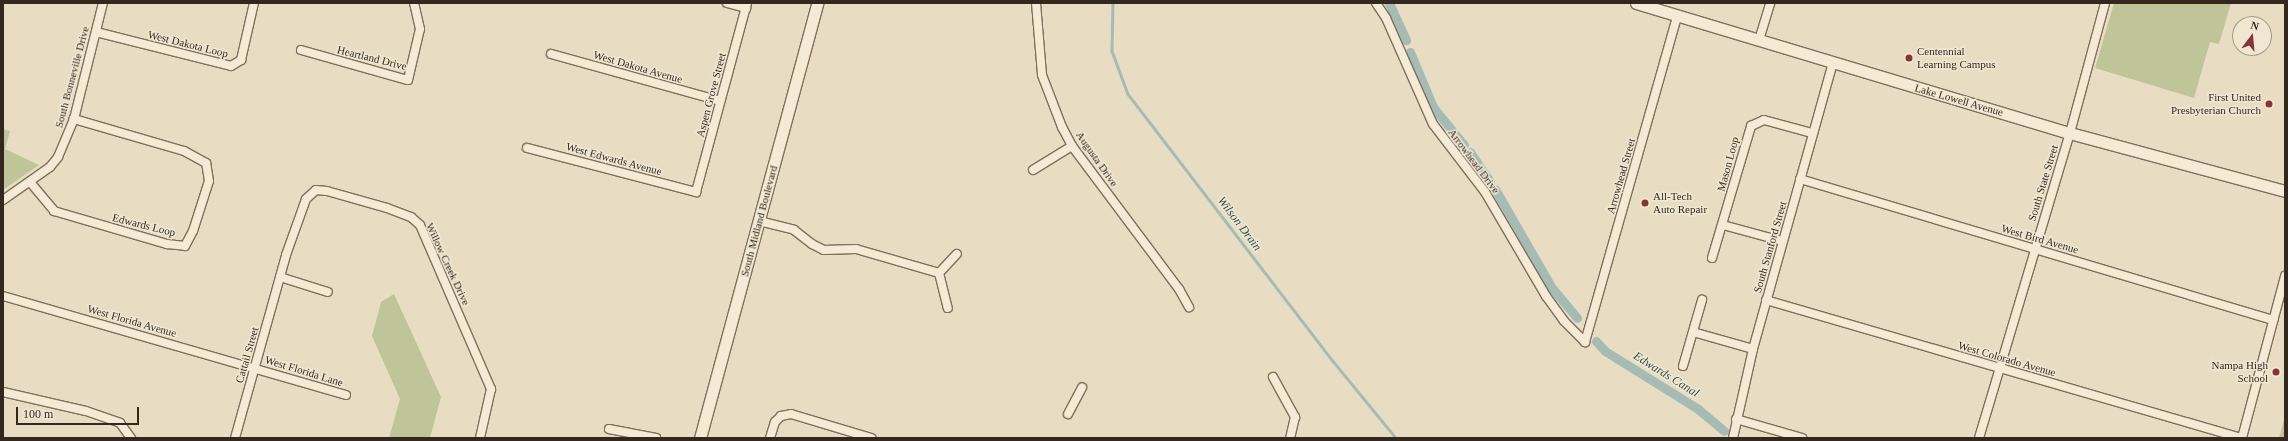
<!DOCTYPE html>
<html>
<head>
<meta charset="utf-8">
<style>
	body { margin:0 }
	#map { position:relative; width:2288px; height:441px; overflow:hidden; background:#e8ddc3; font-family:"Times New Roman",serif }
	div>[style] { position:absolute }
	.green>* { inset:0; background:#c0c499 }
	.stream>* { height:2.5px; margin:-1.25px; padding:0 1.25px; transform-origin:1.25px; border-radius:1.25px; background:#a5bbb4 }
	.canal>* { height:9px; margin:-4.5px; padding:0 4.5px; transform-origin:4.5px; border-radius:4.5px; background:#a5bbb4 }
	.roads { filter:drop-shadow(1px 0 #806f5c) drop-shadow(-1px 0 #806f5c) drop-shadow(0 1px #806f5c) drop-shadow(0 -1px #806f5c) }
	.minor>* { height:8px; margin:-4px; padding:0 4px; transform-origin:4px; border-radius:4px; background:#f4ead5 }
	.secondary>* { height:11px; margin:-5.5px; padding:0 5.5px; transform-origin:5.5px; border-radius:5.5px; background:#f4ead5 }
	.dots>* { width:11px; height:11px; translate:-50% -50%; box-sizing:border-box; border:2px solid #f0e7d2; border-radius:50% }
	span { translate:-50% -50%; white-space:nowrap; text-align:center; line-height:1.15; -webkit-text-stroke:3px #f0e7d2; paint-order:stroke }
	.street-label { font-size:11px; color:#32281e }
	.poi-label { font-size:11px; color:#32281e }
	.left { translate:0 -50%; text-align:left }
	.right { translate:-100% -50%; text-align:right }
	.water-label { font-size:12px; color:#2f504d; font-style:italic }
	.frame { position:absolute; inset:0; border:4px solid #32281e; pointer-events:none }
	.north { position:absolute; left:2232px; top:16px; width:40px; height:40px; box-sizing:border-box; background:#f0e7d2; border:1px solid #a49b8a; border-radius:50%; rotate:16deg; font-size:11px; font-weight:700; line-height:16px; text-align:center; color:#32281e }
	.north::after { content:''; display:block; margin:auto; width:14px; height:18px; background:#873435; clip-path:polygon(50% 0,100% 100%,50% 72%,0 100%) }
	.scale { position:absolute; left:16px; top:407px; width:123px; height:18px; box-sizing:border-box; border:2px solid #32281e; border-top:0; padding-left:5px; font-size:12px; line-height:14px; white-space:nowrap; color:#32281e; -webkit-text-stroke:3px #f0e7d2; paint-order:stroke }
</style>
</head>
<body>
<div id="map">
	<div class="green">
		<i style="clip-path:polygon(2114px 3px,2231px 3px,2219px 44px,2210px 42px,2194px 98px,2095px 68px)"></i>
		<i style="clip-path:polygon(3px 129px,10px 131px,5px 149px,39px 165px,3px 190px)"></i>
		<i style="clip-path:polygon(394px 294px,441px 397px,430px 438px,389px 438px,400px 399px,372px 336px,381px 302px)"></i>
		<i style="clip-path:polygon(2285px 416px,2285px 438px,2279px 438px)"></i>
	</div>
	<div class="stream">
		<i style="left:1113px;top:3px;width:48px;rotate:91.2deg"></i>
		<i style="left:1112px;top:51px;width:46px;rotate:69.6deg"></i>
		<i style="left:1128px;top:94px;width:337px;rotate:52.5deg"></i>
		<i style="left:1333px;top:361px;width:99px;rotate:50.7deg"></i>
	</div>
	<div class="canal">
		<i style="left:1389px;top:3px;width:41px;rotate:65.3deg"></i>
		<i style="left:1410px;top:52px;width:60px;rotate:67.3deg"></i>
		<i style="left:1433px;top:107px;width:49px;rotate:50.8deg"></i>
		<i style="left:1470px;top:152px;width:36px;rotate:56deg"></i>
		<i style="left:1495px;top:189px;width:114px;rotate:60.1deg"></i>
		<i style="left:1552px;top:288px;width:39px;rotate:50deg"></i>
		<i style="left:1596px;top:341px;width:13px;rotate:48deg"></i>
		<i style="left:1605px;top:351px;width:110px;rotate:31.9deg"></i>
		<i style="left:1698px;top:409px;width:34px;rotate:40deg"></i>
	</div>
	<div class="roads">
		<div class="minor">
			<i style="left:727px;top:3px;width:20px;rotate:15deg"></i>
			<i style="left:1036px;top:3px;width:72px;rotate:85.2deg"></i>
			<i style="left:1042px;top:75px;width:56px;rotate:69deg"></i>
			<i style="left:1062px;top:127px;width:21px;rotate:62deg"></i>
			<i style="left:1072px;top:146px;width:179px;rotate:53.2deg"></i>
			<i style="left:1179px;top:289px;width:21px;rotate:61deg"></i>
			<i style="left:1376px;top:3px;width:18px;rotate:56deg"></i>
			<i style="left:1386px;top:18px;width:116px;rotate:66.1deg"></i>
			<i style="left:1433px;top:124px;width:86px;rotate:52.6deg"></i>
			<i style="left:1485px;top:192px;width:121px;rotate:59.6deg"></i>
			<i style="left:1546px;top:296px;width:31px;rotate:54deg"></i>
			<i style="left:1564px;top:321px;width:30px;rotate:45deg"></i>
			<i style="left:1585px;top:342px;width:339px;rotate:-74.2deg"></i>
			<i style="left:96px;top:32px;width:139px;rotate:14.1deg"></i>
			<i style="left:231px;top:66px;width:12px;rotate:-31deg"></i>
			<i style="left:241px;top:60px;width:58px;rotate:-77.2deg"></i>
			<i style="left:1759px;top:40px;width:39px;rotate:-73deg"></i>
			<i style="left:301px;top:50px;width:111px;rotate:15.7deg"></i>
			<i style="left:408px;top:80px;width:52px;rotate:-76.8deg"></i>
			<i style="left:420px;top:29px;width:27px;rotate:-103deg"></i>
			<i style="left:551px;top:54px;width:175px;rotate:15.5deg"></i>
			<i style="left:527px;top:148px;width:175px;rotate:14.6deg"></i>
			<i style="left:696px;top:192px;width:196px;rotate:-74.9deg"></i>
			<i style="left:1033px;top:170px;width:46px;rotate:-31.6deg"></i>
			<i style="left:1800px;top:179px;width:494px;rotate:16.6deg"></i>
			<i style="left:30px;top:182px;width:38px;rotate:50deg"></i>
			<i style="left:54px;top:211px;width:118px;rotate:16.3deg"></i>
			<i style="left:167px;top:244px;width:18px;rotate:6deg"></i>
			<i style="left:185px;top:246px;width:17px;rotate:-62deg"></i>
			<i style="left:193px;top:231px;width:52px;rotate:-72.3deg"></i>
			<i style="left:209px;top:181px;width:18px;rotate:-99deg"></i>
			<i style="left:206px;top:163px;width:25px;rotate:-151deg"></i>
			<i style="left:184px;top:151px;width:115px;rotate:-163.8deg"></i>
			<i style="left:3px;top:200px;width:57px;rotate:-35.1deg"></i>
			<i style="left:50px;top:167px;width:13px;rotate:-51deg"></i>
			<i style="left:58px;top:157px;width:41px;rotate:-67.2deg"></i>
			<i style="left:74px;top:119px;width:120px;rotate:-76deg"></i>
			<i style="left:759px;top:221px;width:36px;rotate:14deg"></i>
			<i style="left:794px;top:230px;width:23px;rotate:38deg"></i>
			<i style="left:812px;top:244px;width:13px;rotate:27deg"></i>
			<i style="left:824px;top:250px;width:32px;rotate:-2deg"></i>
			<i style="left:856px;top:249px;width:86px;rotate:16.1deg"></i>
			<i style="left:1723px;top:225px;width:61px;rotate:15.2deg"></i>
			<i style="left:1712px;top:258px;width:138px;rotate:-73.5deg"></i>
			<i style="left:1751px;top:126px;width:14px;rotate:-25deg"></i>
			<i style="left:1764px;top:120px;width:50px;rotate:15.2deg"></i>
			<i style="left:939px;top:273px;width:36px;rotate:76deg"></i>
			<i style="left:939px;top:273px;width:26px;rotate:-47deg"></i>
			<i style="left:280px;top:277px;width:50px;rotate:17.4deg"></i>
			<i style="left:3px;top:296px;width:357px;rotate:16.1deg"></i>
			<i style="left:1766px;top:300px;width:496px;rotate:16.2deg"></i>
			<i style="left:1693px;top:332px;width:62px;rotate:15.8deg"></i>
			<i style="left:1683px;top:366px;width:69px;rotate:-73.9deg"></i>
			<i style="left:1273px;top:377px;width:46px;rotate:61.2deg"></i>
			<i style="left:1295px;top:417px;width:22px;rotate:103deg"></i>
			<i style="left:3px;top:392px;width:85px;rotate:12.9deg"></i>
			<i style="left:86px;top:411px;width:36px;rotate:19deg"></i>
			<i style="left:120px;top:423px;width:19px;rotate:54deg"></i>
			<i style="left:1068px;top:414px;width:30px;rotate:-62deg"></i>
			<i style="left:1736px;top:419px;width:69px;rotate:16.1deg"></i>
			<i style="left:609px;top:429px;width:48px;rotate:10.8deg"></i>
			<i style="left:235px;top:438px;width:190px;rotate:-74.4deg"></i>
			<i style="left:286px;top:255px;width:59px;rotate:-70.3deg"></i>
			<i style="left:306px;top:199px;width:13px;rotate:-42deg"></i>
			<i style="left:316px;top:190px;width:11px;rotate:5deg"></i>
			<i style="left:327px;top:191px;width:62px;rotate:15.8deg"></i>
			<i style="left:387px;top:208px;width:26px;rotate:21deg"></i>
			<i style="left:411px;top:217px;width:12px;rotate:42deg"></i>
			<i style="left:420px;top:225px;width:179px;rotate:66.6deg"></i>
			<i style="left:491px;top:389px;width:50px;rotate:102.7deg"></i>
			<i style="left:770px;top:438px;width:17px;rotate:-73deg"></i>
			<i style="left:775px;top:422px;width:8px;rotate:-45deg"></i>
			<i style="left:781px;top:416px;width:10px;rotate:-11deg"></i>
			<i style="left:791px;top:414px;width:84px;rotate:16.7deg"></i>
			<i style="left:1733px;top:438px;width:91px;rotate:-77.3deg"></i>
			<i style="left:1753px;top:349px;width:297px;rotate:-74.4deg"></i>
			<i style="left:1979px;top:438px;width:318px;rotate:-73.4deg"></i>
			<i style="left:2070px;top:133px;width:135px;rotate:-74.9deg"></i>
			<i style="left:2242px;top:438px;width:168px;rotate:-75.1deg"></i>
		</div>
		<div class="secondary">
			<i style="left:1636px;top:3px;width:453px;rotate:16.7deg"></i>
			<i style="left:2070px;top:133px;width:223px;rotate:15.1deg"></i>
			<i style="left:700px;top:438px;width:450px;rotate:-74.9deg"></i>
		</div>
	</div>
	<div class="dots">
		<i style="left:1909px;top:58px;background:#873435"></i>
		<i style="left:2269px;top:104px;background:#873435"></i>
		<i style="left:1645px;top:203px;background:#873435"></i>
		<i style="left:2276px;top:372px;background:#873435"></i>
	</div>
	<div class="street-label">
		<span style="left:188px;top:44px;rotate:14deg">West Dakota Loop</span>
		<span style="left:372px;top:58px;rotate:14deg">Heartland Drive</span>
		<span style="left:638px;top:67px;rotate:16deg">West Dakota Avenue</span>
		<span style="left:72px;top:77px;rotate:-75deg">South Bonneville Drive</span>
		<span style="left:711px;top:95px;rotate:-75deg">Aspen Grove Street</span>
		<span style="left:1959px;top:100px;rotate:16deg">Lake Lowell Avenue</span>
		<span style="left:614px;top:159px;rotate:15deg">West Edwards Avenue</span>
		<span style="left:1097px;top:159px;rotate:55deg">Augusta Drive</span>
		<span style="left:1474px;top:161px;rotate:53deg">Arrowhead Drive</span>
		<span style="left:1728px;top:164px;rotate:-75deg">Mason Loop</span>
		<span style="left:1621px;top:176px;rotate:-74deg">Arrowhead Street</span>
		<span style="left:2043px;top:183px;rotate:-73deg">South State Street</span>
		<span style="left:759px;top:221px;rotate:-75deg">South Midland Boulevard</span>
		<span style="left:144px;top:225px;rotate:14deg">Edwards Loop</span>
		<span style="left:2040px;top:239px;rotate:16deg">West Bird Avenue</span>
		<span style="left:1770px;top:247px;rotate:-74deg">South Stanford Street</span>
		<span style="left:448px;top:264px;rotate:65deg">Willow Creek Drive</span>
		<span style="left:132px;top:321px;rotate:16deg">West Florida Avenue</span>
		<span style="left:247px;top:355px;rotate:-74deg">Cattail Street</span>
		<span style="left:2007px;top:359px;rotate:16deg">West Colorado Avenue</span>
		<span style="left:304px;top:371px;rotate:17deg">West Florida Lane</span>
	</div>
	<div class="poi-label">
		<span class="left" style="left:1917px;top:58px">Centennial<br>Learning Campus</span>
		<span class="right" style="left:2261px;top:104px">First United<br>Presbyterian Church</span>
		<span class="left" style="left:1653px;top:203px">All-Tech<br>Auto Repair</span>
		<span class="right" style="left:2268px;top:372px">Nampa High<br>School</span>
	</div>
	<div class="water-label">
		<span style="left:1239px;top:224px;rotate:53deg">Wilson Drain</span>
		<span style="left:1666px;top:375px;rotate:32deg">Edwards Canal</span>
	</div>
	<div class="frame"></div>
	<div class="north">N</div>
	<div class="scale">100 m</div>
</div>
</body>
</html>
